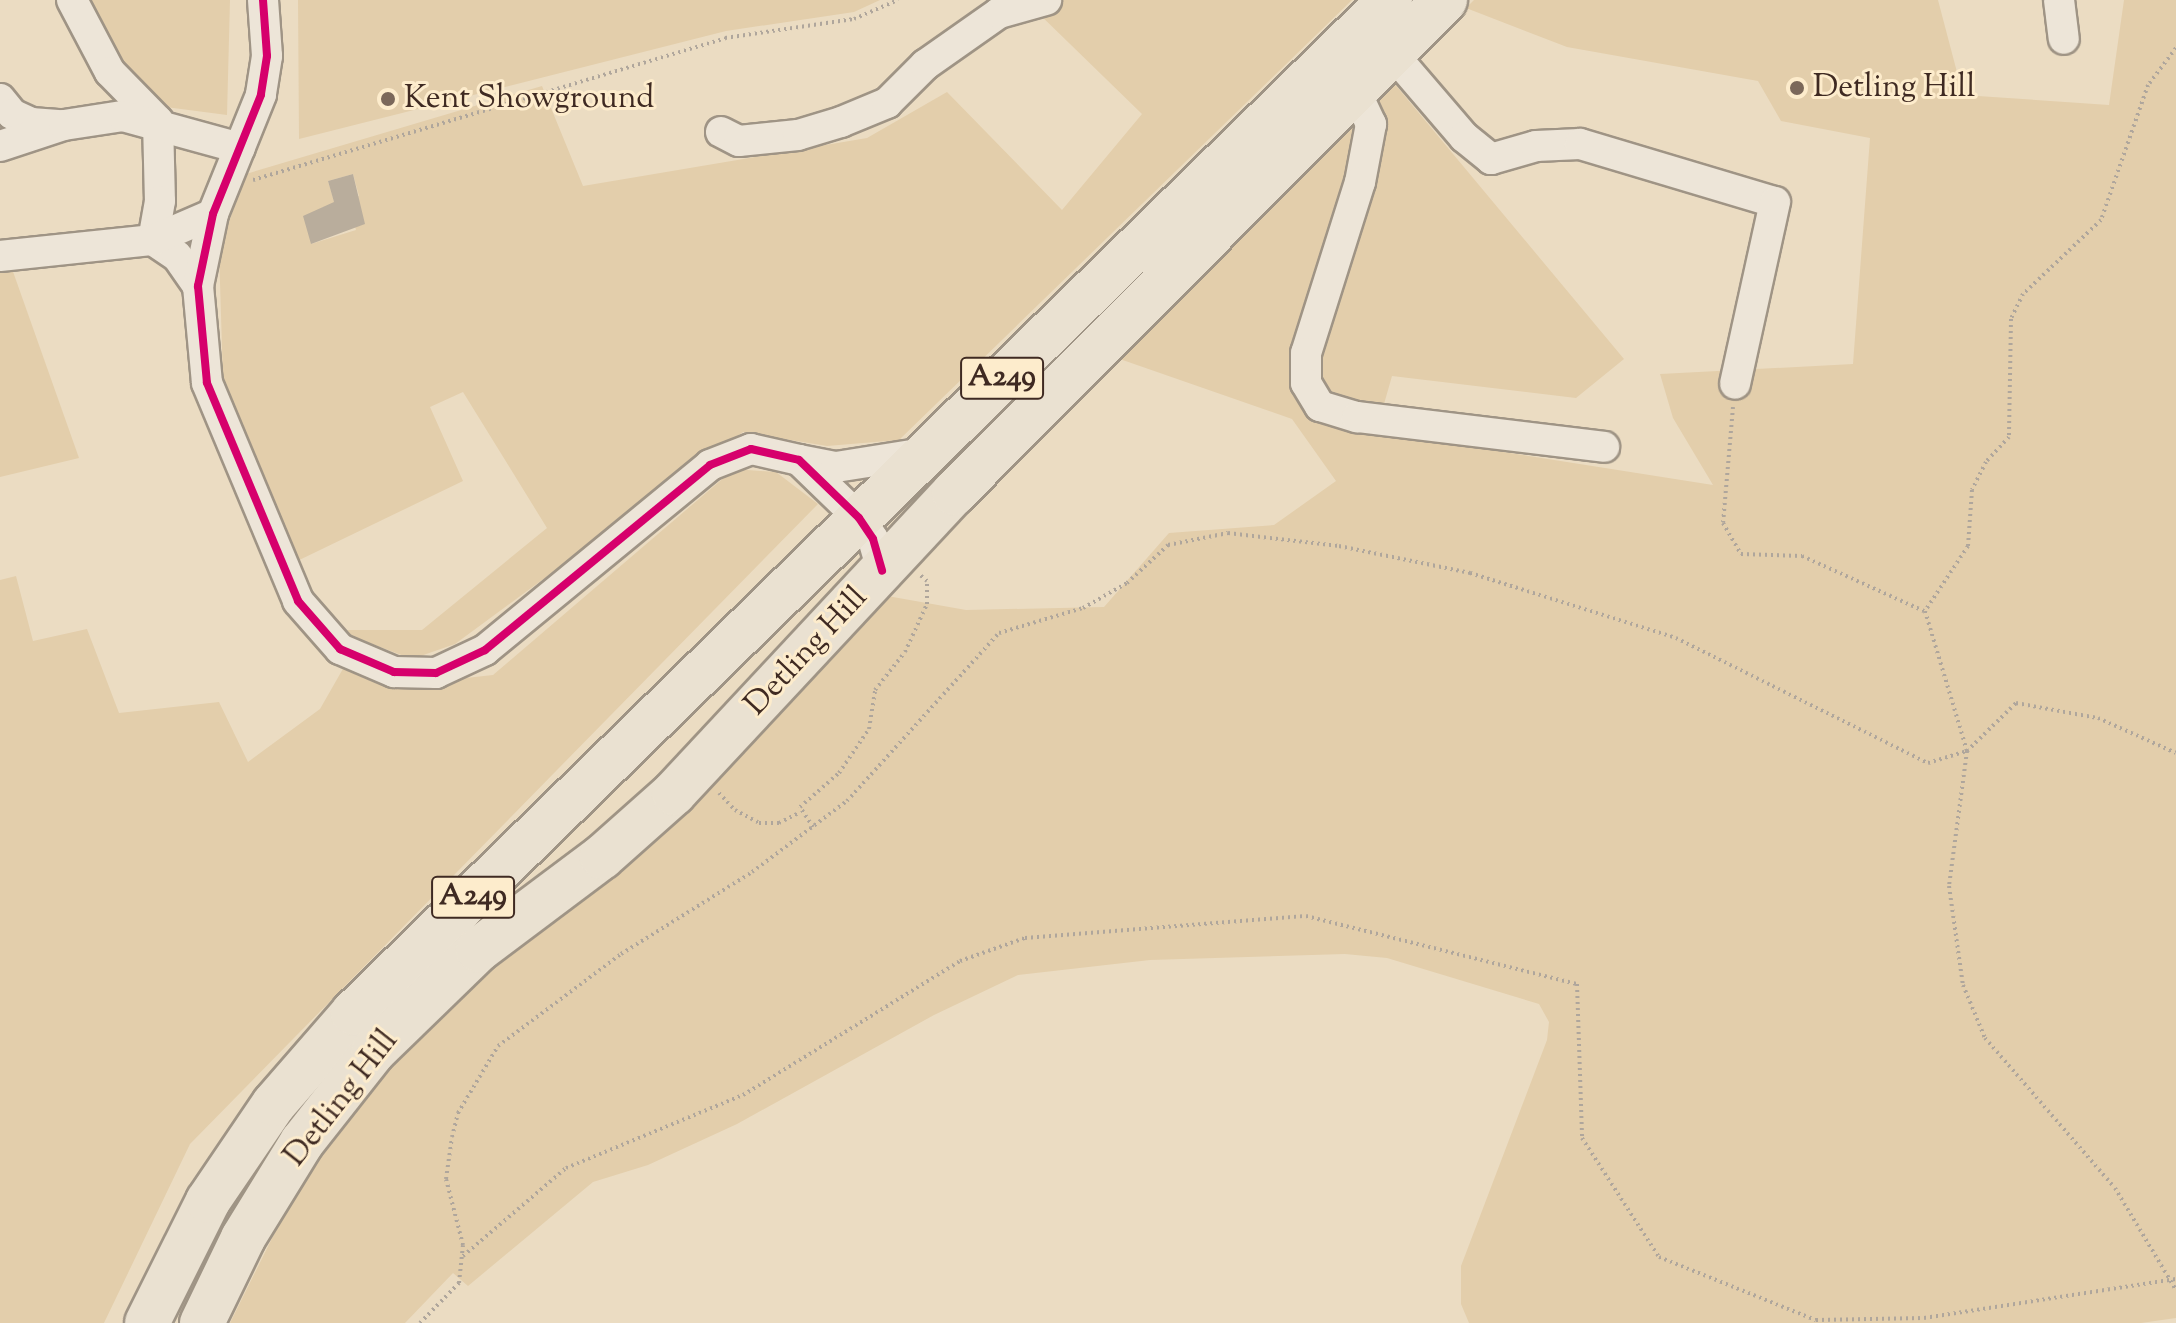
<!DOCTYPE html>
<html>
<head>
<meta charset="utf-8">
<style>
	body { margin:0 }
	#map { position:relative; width:2176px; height:1323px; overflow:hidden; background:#ebdcc2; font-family:"Sorts Mill Goudy",serif }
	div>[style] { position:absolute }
	.green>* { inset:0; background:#e3ceab }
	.building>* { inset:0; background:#b9ad9c }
	.path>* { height:4px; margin-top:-2px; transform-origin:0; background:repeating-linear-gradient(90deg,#afa69c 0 2px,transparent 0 6px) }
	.roads { filter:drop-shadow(2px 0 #9f9485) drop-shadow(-2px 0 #9f9485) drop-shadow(0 2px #9f9485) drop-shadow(0 -2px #9f9485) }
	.minor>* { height:30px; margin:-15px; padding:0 15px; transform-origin:15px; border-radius:15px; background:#ede5d8 }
	.highway>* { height:44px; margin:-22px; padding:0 22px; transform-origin:22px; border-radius:22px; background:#eae1d1 }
	.cycleway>* { height:8px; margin:-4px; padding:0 4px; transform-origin:4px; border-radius:4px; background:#d6006c }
	.dots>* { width:22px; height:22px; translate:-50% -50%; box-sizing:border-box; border:4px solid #fdeccc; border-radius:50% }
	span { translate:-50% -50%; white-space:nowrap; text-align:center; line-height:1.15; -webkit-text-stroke:6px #fdeccc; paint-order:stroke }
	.shield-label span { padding:2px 6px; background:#fdeccc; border:2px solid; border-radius:6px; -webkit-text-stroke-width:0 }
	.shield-label { font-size:30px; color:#3f2a22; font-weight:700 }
	.poi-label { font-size:32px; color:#3f2a22 }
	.left { translate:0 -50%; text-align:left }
	.street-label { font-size:32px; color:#3f2a22 }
</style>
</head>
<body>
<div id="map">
	<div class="green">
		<i style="clip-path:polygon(63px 0,230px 0,227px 115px,112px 100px)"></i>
		<i style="clip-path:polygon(298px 0,880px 0,854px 12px,726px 31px,299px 139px)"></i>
		<i style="clip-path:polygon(evenodd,1064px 0,1352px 0,899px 440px,827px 446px,743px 432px,455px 644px,412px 659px,335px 630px,422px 630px,547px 528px,463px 392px,430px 407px,463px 481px,291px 564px,223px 380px,219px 250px,246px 174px,542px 86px,583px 186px,867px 138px,947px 92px,1062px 210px,1142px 114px,1033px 8px,1064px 0,353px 174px,359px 196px,348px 200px,356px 230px,311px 244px,322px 207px,336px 208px,328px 181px,353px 174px)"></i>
		<i style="clip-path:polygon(1474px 0,1938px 0,1963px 95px,2109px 105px,2124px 0,2176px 0,2176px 1318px,2141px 1323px,1469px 1323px,1461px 1304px,1461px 1266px,1547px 1040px,1549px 1022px,1539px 1004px,1387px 958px,1345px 954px,1150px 960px,1018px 975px,934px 1015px,737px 1124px,648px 1165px,593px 1182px,468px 1286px,453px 1273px,405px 1323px,230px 1323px,299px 1184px,386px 1067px,876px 594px,966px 610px,1104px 607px,1169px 533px,1274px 525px,1336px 481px,1292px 419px,1114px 357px,1388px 76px,1624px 359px,1576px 398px,1392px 376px,1376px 432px,1713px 485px,1673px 418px,1660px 374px,1853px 364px,1870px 138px,1781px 121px,1758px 81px,1567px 47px,1466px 8px)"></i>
		<i style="clip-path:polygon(11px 266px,79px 458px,0 477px,0 268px)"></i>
		<i style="clip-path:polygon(734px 469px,776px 472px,818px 504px,190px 1144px,104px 1323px,0 1323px,0 580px,16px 576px,33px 641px,87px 629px,119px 713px,219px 702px,248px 762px,320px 709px,344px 667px,412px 684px,493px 675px)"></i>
	</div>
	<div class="building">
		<i style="clip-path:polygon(353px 174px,365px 224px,311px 244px,303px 216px,334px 202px,328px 181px)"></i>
	</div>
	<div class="path">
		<i style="left:2176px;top:48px;width:46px;rotate:127.1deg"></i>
		<i style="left:2148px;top:85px;width:143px;rotate:109.2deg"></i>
		<i style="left:2101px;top:220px;width:108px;rotate:136.5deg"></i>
		<i style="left:2023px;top:294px;width:28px;rotate:116deg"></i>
		<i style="left:2011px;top:319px;width:118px;rotate:91deg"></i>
		<i style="left:2009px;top:437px;width:34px;rotate:133deg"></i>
		<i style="left:1986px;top:462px;width:31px;rotate:117deg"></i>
		<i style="left:1972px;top:490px;width:56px;rotate:94.1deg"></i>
		<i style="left:1968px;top:546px;width:78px;rotate:123.5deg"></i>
		<i style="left:1925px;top:611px;width:146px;rotate:73.3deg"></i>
		<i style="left:1967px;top:751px;width:136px;rotate:97.6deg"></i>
		<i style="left:1949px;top:886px;width:100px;rotate:82deg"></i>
		<i style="left:1963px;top:985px;width:57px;rotate:67.5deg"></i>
		<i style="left:1985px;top:1038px;width:198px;rotate:49.1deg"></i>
		<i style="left:2115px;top:1188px;width:119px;rotate:59.1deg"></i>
		<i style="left:253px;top:180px;width:493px;rotate:-16.7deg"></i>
		<i style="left:725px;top:38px;width:130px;rotate:-8.4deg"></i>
		<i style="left:854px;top:19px;width:48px;rotate:-23.4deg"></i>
		<i style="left:1733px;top:407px;width:116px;rotate:94.9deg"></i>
		<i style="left:1723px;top:523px;width:36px;rotate:60deg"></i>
		<i style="left:1741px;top:554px;width:61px;rotate:1.9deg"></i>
		<i style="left:1802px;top:556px;width:134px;rotate:24.3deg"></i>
		<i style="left:719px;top:793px;width:23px;rotate:47deg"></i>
		<i style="left:735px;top:810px;width:27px;rotate:28deg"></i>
		<i style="left:759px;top:823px;width:20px"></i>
		<i style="left:779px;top:823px;width:22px;rotate:-27deg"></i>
		<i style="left:813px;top:827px;width:24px;rotate:-123deg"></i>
		<i style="left:800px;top:807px;width:52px;rotate:-41.1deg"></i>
		<i style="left:839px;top:773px;width:53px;rotate:-55.7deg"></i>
		<i style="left:869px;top:729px;width:39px;rotate:-81deg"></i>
		<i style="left:875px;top:690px;width:48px;rotate:-51.7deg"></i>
		<i style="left:905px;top:652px;width:53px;rotate:-65.4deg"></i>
		<i style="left:927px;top:604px;width:23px;rotate:-90deg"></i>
		<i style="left:927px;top:581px;width:11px;rotate:-139deg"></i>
		<i style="left:463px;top:1256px;width:135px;rotate:-40.5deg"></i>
		<i style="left:566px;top:1168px;width:191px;rotate:-22.4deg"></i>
		<i style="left:743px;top:1095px;width:255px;rotate:-31.7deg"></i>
		<i style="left:960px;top:961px;width:69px;rotate:-19.5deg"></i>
		<i style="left:1025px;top:938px;width:282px;rotate:-4.5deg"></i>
		<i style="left:1306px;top:916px;width:279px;rotate:14.1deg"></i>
		<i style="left:1577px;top:984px;width:154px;rotate:88.1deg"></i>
		<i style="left:1582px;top:1138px;width:142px;rotate:57.1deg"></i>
		<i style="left:1659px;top:1257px;width:169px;rotate:21.9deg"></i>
		<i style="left:1816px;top:1320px;width:108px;rotate:-1.1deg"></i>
		<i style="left:1924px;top:1318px;width:255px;rotate:-8.8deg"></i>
		<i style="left:420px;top:1323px;width:56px;rotate:-45.7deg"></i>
		<i style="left:459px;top:1283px;width:38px;rotate:-84deg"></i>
		<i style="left:463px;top:1245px;width:68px;rotate:-104.4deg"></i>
		<i style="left:446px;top:1179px;width:42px;rotate:-81.9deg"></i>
		<i style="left:452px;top:1137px;width:25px;rotate:-76deg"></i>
		<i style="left:458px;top:1113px;width:78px;rotate:-59.2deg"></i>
		<i style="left:498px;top:1046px;width:154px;rotate:-36.8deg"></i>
		<i style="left:621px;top:954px;width:155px;rotate:-32deg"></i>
		<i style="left:752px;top:872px;width:119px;rotate:-36.8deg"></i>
		<i style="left:847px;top:801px;width:227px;rotate:-47.9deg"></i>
		<i style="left:999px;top:633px;width:88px;rotate:-16.6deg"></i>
		<i style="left:1083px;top:608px;width:51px;rotate:-29.6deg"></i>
		<i style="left:1127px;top:583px;width:56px;rotate:-42.8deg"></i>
		<i style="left:1168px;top:545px;width:61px;rotate:-11.3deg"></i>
		<i style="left:1228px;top:533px;width:112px;rotate:6.7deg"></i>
		<i style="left:1339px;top:546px;width:134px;rotate:11.6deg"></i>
		<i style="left:1470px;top:573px;width:216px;rotate:17.5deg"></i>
		<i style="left:1676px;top:638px;width:281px;rotate:26.4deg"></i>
		<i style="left:1928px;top:763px;width:41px;rotate:-17.1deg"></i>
		<i style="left:1967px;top:751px;width:69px;rotate:-44.4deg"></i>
		<i style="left:2016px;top:703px;width:83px;rotate:10.4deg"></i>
		<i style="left:2098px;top:718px;width:85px;rotate:24.2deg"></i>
	</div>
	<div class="roads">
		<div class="minor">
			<i style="left:72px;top:0;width:81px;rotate:62.2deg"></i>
			<i style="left:110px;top:72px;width:69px;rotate:45.6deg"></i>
			<i style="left:158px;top:121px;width:80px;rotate:88.6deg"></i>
			<i style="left:160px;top:201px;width:40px;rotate:100deg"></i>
			<i style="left:153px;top:240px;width:29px;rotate:34deg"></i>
			<i style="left:177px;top:256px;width:37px;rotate:55deg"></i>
			<i style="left:263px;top:0;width:56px;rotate:85.9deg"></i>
			<i style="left:267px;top:56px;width:39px;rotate:99deg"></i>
			<i style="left:261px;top:95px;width:128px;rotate:112deg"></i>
			<i style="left:213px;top:214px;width:74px;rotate:101.8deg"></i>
			<i style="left:198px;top:286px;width:97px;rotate:84.7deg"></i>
			<i style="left:207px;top:383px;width:236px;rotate:67.3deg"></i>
			<i style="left:298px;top:601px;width:64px;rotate:48.8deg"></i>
			<i style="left:340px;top:649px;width:59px;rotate:23.1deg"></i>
			<i style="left:394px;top:672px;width:42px;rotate:1.4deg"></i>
			<i style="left:436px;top:673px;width:54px;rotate:-25.1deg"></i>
			<i style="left:485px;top:650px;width:291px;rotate:-39.4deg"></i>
			<i style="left:710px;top:465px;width:44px;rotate:-21.3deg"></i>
			<i style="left:751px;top:449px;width:49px;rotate:12.9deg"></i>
			<i style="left:799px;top:460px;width:83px;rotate:44deg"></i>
			<i style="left:859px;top:518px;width:25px;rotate:56deg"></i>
			<i style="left:873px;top:539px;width:33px;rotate:74deg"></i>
			<i style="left:2059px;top:0;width:39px;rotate:83deg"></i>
			<i style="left:1392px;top:53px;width:111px;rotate:49.4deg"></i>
			<i style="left:1464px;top:137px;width:35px;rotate:39deg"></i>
			<i style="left:1491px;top:159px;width:47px;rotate:-16.1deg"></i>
			<i style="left:1536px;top:146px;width:44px;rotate:-2.6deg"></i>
			<i style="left:1580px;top:144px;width:203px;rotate:16.6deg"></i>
			<i style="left:1775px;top:202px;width:186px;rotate:102.4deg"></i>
			<i style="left:1355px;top:90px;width:38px;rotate:65deg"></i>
			<i style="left:1371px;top:124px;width:59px;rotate:100.7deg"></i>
			<i style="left:1360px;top:182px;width:179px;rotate:107.5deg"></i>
			<i style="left:1306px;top:353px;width:30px;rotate:90deg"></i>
			<i style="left:1306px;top:383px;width:27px;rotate:59deg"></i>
			<i style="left:1320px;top:406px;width:39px;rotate:17deg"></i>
			<i style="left:1357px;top:417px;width:249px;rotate:6.9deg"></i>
			<i style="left:0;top:99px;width:19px;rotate:51deg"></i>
			<i style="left:12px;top:114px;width:21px;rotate:25deg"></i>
			<i style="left:31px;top:123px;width:27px;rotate:4deg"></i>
			<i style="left:721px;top:132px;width:20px;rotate:27deg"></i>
			<i style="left:739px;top:141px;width:59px;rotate:-5.8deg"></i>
			<i style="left:798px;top:135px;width:45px;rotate:-16.8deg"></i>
			<i style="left:841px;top:122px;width:50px;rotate:-22.4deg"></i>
			<i style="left:887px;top:103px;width:54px;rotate:-45deg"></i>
			<i style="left:925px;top:65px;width:90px;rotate:-35.1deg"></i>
			<i style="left:999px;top:13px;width:49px;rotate:-15.5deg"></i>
			<i style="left:0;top:146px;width:67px;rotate:-18.2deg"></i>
			<i style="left:64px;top:125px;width:60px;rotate:-8.7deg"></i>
			<i style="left:123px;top:116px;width:121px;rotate:15.3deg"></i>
			<i style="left:0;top:256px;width:154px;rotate:-6deg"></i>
			<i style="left:153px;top:240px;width:65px;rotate:-23.4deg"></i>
			<i style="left:799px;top:460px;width:38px;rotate:11deg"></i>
			<i style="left:836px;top:467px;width:89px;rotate:-9deg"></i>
		</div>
		<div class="highway">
			<i style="left:147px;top:1323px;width:136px;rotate:-63.4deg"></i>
			<i style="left:208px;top:1201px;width:117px;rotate:-55.8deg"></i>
			<i style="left:274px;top:1104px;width:121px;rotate:-49deg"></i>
			<i style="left:353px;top:1013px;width:1450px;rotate:-44.33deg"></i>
			<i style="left:202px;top:1323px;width:94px;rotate:-64.2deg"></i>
			<i style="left:243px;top:1238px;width:113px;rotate:-58.4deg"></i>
			<i style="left:302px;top:1142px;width:115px;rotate:-51.7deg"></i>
			<i style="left:373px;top:1052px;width:146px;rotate:-44.2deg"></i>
			<i style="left:478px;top:950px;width:155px;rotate:-36.9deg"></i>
			<i style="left:602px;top:857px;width:96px;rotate:-41.6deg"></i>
			<i style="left:674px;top:793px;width:410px;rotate:-47deg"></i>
			<i style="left:954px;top:493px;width:696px;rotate:-45.12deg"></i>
		</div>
	</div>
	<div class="cycleway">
		<i style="left:263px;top:0;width:56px;rotate:85.9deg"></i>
		<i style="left:267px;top:56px;width:39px;rotate:99deg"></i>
		<i style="left:261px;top:95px;width:128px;rotate:112deg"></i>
		<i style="left:213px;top:214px;width:74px;rotate:101.8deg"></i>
		<i style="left:198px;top:286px;width:97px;rotate:84.7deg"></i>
		<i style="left:207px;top:383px;width:236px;rotate:67.3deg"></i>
		<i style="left:298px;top:601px;width:64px;rotate:48.8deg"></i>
		<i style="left:340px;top:649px;width:59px;rotate:23.1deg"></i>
		<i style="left:394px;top:672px;width:42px;rotate:1.4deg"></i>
		<i style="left:436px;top:673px;width:54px;rotate:-25.1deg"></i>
		<i style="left:485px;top:650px;width:291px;rotate:-39.4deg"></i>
		<i style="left:710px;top:465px;width:44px;rotate:-21.3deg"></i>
		<i style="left:751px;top:449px;width:49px;rotate:12.9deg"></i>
		<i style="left:799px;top:460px;width:83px;rotate:44deg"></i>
		<i style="left:859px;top:518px;width:25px;rotate:56deg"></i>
		<i style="left:873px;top:539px;width:33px;rotate:74deg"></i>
	</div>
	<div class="dots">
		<i style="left:1797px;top:88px;background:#7b685a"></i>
		<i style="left:388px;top:99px;background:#7b685a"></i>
	</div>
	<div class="shield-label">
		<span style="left:1002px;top:378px">A249</span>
		<span style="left:473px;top:897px">A249</span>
	</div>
	<div class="poi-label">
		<span class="left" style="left:1813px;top:88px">Detling Hill</span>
		<span class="left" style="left:404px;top:99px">Kent Showground</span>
	</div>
	<div class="street-label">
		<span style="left:807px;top:652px;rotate:-47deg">Detling Hill</span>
		<span style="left:342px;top:1099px;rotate:-52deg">Detling Hill</span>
	</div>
</div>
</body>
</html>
